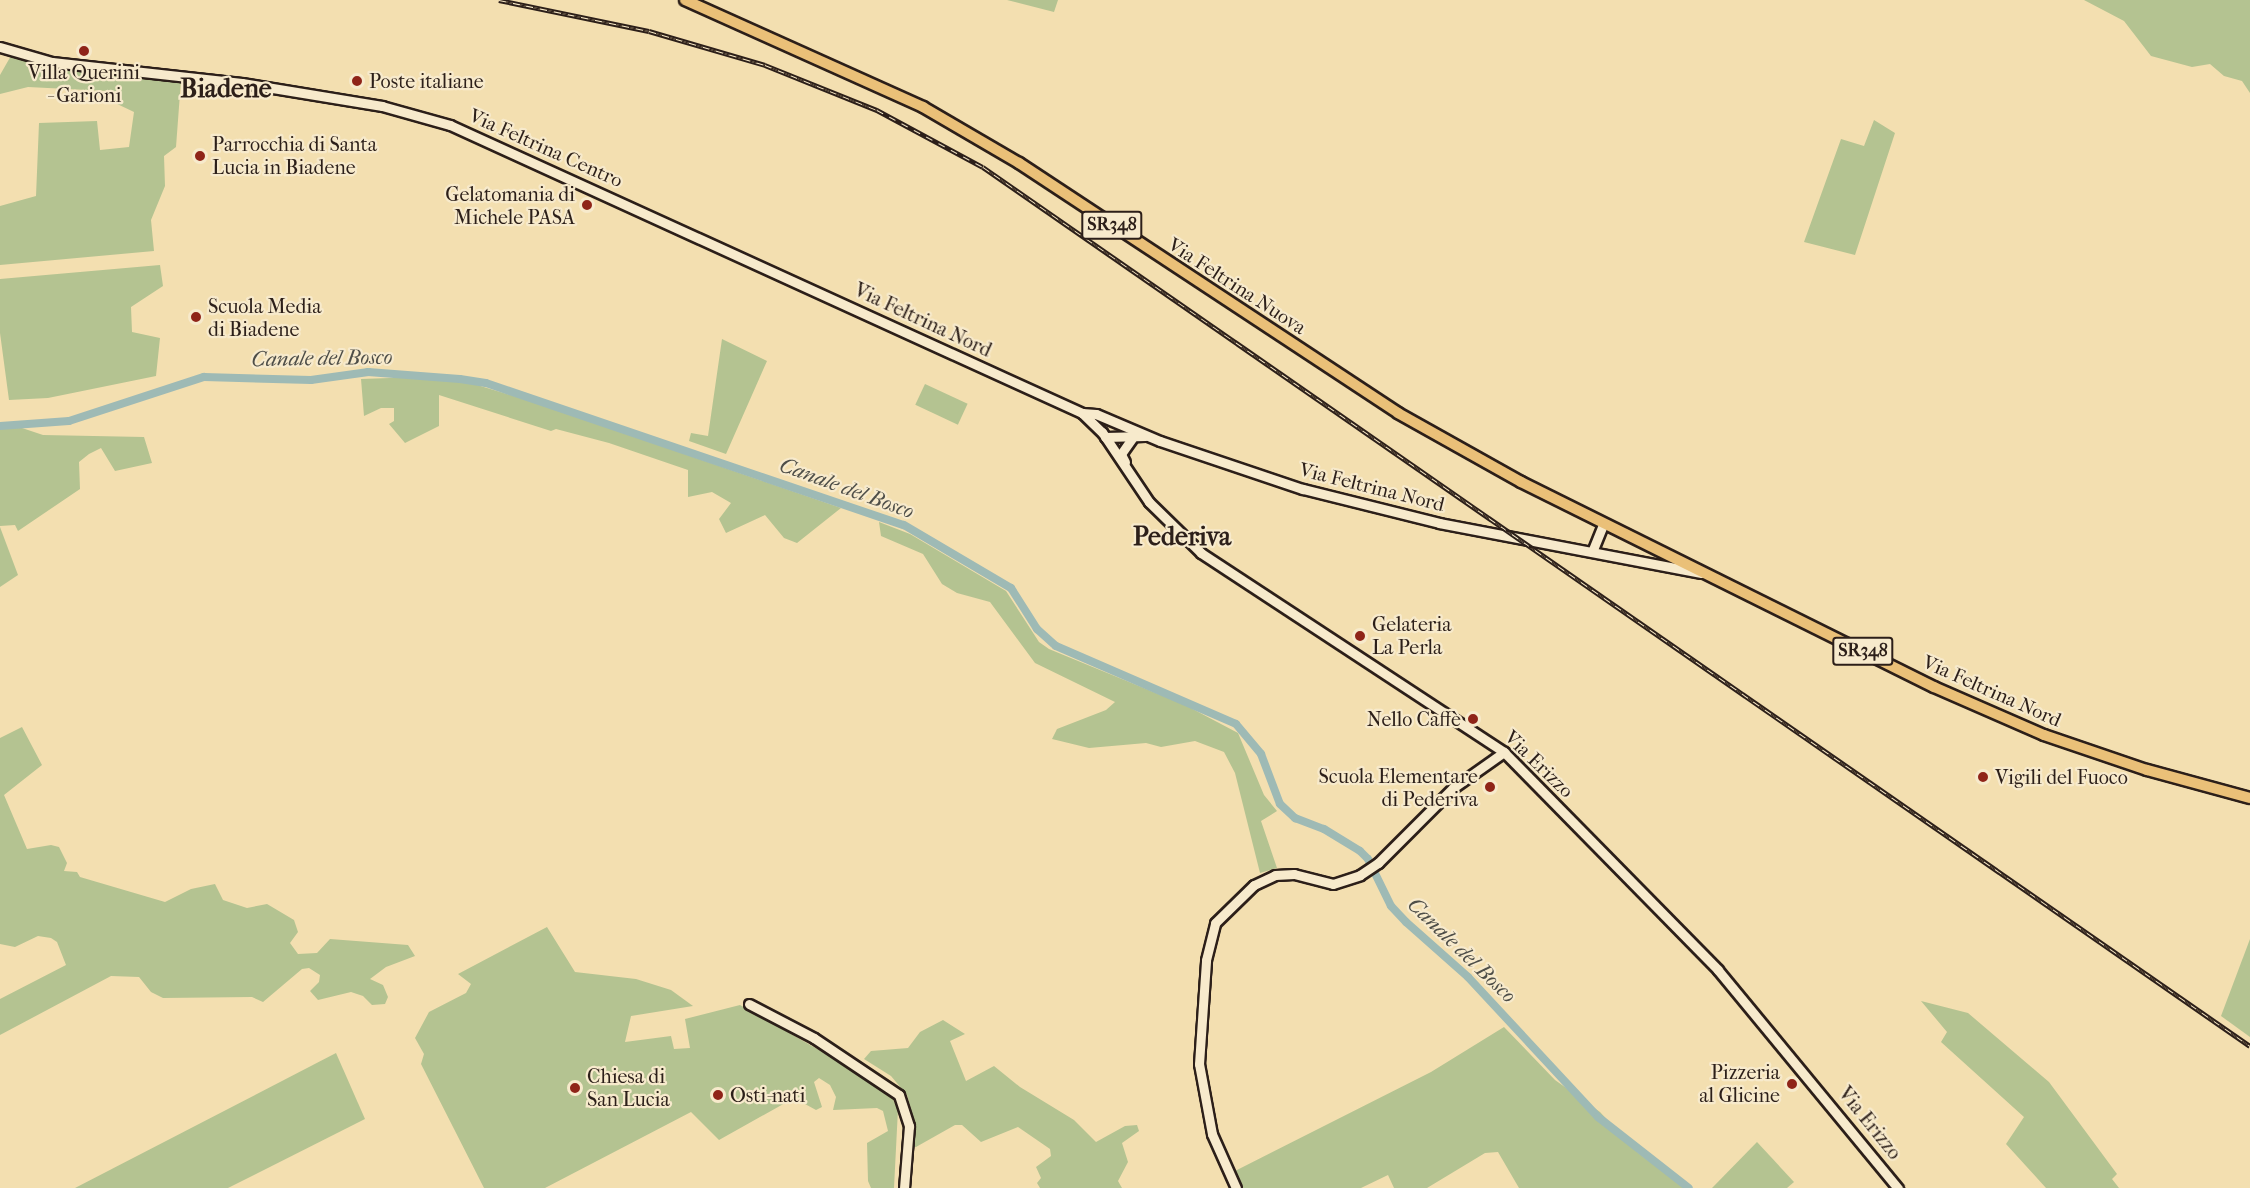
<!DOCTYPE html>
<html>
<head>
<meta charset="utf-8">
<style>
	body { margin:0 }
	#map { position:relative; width:2250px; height:1188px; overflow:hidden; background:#f3dfb0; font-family:"IM FELL French Canon",serif }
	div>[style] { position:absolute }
	.green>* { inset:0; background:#b4c391; transform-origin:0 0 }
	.canal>* { height:8px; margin:-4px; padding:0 4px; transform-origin:4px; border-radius:4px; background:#9ebab5 }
	.roads { filter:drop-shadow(2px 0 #2c1f19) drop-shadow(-2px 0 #2c1f19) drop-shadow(0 2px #2c1f19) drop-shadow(0 -2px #2c1f19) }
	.secondary>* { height:9px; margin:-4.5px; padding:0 4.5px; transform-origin:4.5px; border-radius:4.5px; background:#f7eacc }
	.primary>* { height:10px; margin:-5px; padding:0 5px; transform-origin:5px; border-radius:5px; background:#eac078 }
	.rail>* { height:4.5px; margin-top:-2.25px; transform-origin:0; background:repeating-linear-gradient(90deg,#f7eacc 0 7px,#2c1f19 0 14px); box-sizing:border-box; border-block:2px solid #2c1f19 }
	.dots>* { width:16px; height:16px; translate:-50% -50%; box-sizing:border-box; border:3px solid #f7eacc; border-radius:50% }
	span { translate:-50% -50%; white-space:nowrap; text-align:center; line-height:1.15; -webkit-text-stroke:4.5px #f7eacc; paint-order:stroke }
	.shield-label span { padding:2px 4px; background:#f7eacc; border:2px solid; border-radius:4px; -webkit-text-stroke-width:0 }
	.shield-label { font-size:18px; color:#2c1f19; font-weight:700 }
	.poi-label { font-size:20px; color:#2c1f19 }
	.left { translate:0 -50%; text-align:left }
	.right { translate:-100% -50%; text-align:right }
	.street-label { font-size:20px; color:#2c1f19 }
	.water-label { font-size:21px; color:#4e4e48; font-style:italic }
	.district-label { font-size:26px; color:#2c1f19; font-weight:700 }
</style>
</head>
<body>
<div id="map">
	<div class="green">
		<i style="clip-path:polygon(1007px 0,1058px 0,1054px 12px)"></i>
		<i style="clip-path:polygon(2084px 0,2250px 0,2250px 93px,2242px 81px,2224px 76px,2210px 64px,2192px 67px,2151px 56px,2124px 21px)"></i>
		<i style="clip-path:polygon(12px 54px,181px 80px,176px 147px,164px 156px,165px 186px,151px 220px,154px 251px,0 265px,0 206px,36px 196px,39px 123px,97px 121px,100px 150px,129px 147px,134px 112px,113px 102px,107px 91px,28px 87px,0 94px,0 75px)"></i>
		<i style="clip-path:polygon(1874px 120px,1895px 133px,1855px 255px,1804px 242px,1841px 139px,1864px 146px)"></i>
		<i style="clip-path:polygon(160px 265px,163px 286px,131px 307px,132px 332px,160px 338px,156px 376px,48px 398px,9px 400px,0 333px,0 279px)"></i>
		<i style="clip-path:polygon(722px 339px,767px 361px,726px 454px,689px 441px,691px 433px,708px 436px)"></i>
		<i style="clip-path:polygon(418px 377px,464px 381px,543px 405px,841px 508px,797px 543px,784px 538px,765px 515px,726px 533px,719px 519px,731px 503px,712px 492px,688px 497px,688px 470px,609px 443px,556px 429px,551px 431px,439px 395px,439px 426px,405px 443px,389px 424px,394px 421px,394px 408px,381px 408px,364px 416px,361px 379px)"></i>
		<i style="left:925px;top:384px;width:47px;height:23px;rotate:25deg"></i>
		<i style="clip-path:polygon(0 428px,22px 428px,43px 435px,144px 437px,152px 463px,115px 471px,101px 448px,89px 454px,79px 462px,80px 489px,18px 531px,15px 525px,0 526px)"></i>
		<i style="clip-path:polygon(879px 522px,910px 534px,1006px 591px,1039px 642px,1049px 649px,1185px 705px,1238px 733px,1264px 795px,1277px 811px,1261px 821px,1277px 868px,1260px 873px,1235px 773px,1224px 752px,1195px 741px,1161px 747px,1146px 743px,1089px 748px,1052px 739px,1057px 729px,1106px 710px,1115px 702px,1035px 663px,990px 602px,957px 593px,942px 584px,923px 554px,881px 536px)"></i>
		<i style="clip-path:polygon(0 527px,18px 575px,0 587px)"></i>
		<i style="clip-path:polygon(22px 727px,42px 765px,4px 795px,27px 849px,51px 845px,59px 847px,67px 863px,64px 871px,77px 872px,80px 877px,165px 902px,191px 889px,215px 884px,223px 900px,247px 908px,267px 904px,294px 920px,298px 932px,290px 943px,298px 954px,317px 953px,330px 939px,408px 945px,415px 956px,386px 967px,370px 979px,383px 985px,388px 997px,385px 1004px,372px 1005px,363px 996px,351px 992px,318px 1000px,310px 991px,319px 982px,320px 975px,309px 968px,302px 969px,263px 1002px,252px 997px,163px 998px,151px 992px,139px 977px,111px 976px,0 1035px,0 999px,66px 965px,57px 942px,51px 938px,38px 936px,15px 947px,0 944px,0 738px)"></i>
		<i style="clip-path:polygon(547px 927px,575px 972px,636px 979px,671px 990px,693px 1006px,631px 1016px,625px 1042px,671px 1036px,674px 1049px,690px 1048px,685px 1019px,740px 1005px,868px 1078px,890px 1094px,898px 1109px,894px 1188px,871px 1188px,868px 1181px,867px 1143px,888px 1131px,883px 1111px,877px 1108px,833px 1110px,836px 1097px,830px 1085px,819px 1078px,814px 1082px,822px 1107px,816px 1110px,794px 1098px,719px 1140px,691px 1112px,545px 1188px,484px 1188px,421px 1064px,424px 1054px,415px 1038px,429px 1012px,466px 993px,471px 984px,458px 974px)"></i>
		<i style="clip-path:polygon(2250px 939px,2250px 1037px,2221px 1016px)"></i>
		<i style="clip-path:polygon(1921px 1001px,1968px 1013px,2049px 1082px,2117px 1174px,2112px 1179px,2119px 1188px,2046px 1188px,2006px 1144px,2024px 1117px,1941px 1042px,1947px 1032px)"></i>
		<i style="clip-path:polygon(943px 1020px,965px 1034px,950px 1041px,966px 1081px,994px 1066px,1020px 1087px,1074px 1120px,1096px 1142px,1125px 1126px,1137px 1125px,1139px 1131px,1122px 1143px,1128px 1162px,1118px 1181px,1122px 1188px,1040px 1188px,1037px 1183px,1041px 1178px,1036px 1167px,1051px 1156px,1050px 1149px,1018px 1127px,981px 1142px,962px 1125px,955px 1125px,916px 1147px,909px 1146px,913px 1117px,907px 1095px,891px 1076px,864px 1059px,871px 1051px,908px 1048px,920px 1032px)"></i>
		<i style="clip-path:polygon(1504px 1027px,1555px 1080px,1600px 1112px,1637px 1152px,1684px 1188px,1519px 1188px,1498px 1152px,1485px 1153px,1427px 1188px,1394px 1188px,1388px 1175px,1361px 1188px,1239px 1188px,1233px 1172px,1431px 1072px)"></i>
		<i style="clip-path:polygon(336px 1053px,365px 1119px,228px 1188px,75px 1188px)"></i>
		<i style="clip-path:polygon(1757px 1142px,1794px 1182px,1787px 1188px,1712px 1188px)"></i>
	</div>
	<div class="canal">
		<i style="left:0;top:426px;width:69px;rotate:-4.1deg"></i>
		<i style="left:69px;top:421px;width:142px;rotate:-18.1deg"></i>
		<i style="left:204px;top:377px;width:107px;rotate:1.6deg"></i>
		<i style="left:311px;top:380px;width:58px;rotate:-8deg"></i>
		<i style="left:368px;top:372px;width:92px;rotate:4.4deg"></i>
		<i style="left:460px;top:379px;width:26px;rotate:9deg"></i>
		<i style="left:486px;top:383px;width:441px;rotate:18.8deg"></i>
		<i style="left:904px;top:525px;width:124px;rotate:30.5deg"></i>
		<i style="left:1011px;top:588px;width:49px;rotate:57.6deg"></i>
		<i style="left:1037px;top:629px;width:25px;rotate:42deg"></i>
		<i style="left:1056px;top:646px;width:196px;rotate:23.4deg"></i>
		<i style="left:1236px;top:724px;width:39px;rotate:50deg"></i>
		<i style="left:1261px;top:754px;width:53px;rotate:69.2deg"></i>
		<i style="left:1280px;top:804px;width:21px;rotate:43deg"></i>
		<i style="left:1295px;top:818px;width:31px;rotate:21deg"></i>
		<i style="left:1324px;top:829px;width:42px;rotate:31.4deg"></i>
		<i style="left:1360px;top:851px;width:11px;rotate:45deg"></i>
		<i style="left:1368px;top:859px;width:52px;rotate:63.9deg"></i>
		<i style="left:1391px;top:906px;width:22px;rotate:47deg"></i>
		<i style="left:1406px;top:922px;width:83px;rotate:41.6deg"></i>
		<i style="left:1468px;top:977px;width:191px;rotate:47.1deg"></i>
		<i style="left:1598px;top:1117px;width:115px;rotate:38deg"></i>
	</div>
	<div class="roads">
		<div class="secondary">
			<i style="left:0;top:47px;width:54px;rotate:16.1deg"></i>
			<i style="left:52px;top:62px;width:191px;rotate:6.3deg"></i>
			<i style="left:242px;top:83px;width:142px;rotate:9.3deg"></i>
			<i style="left:382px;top:106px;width:71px;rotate:15.6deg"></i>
			<i style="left:450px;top:125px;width:695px;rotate:24.5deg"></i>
			<i style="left:1082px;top:413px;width:14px;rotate:4deg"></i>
			<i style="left:1096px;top:414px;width:69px;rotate:22.9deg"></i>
			<i style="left:1160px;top:441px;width:151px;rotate:18.6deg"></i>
			<i style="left:1303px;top:489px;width:140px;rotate:14deg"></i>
			<i style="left:1439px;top:523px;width:267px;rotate:10.8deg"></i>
			<i style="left:1082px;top:413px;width:28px;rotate:44deg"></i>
			<i style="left:1102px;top:432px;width:84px;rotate:56.1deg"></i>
			<i style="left:1149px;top:502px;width:73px;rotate:44.4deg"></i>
			<i style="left:1201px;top:553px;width:363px;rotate:33.3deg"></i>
			<i style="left:1504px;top:752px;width:305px;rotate:45.5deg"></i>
			<i style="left:1718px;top:970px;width:283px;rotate:50.5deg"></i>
			<i style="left:1105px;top:437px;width:40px;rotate:-1.4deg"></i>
			<i style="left:1125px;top:462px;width:9px;rotate:-117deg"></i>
			<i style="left:1121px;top:454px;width:21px;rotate:-55deg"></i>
			<i style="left:1592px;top:552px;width:31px;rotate:-68deg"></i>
			<i style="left:749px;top:1004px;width:73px;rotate:27.6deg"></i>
			<i style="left:814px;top:1038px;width:102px;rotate:33.8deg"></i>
			<i style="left:899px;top:1095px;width:33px;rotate:72deg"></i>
			<i style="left:909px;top:1126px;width:62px;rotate:94.6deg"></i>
			<i style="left:1236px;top:1188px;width:59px;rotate:-114deg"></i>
			<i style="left:1212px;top:1134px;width:71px;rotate:-100.5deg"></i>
			<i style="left:1199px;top:1064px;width:104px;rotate:-86.1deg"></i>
			<i style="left:1206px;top:960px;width:38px;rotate:-76deg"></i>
			<i style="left:1215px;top:923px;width:54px;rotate:-44.3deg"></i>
			<i style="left:1254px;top:885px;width:23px;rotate:-25deg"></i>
			<i style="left:1275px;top:875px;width:19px;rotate:-3deg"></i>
			<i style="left:1294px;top:874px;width:40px;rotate:14.4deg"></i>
			<i style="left:1333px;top:884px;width:28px;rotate:-18deg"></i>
			<i style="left:1360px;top:875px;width:22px;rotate:-34deg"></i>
			<i style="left:1378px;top:863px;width:106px;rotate:-45deg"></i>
			<i style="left:1453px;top:788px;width:62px;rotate:-35.2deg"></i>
		</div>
		<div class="primary">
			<i style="left:685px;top:0;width:261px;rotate:24.2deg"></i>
			<i style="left:923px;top:107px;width:111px;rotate:30.3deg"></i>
			<i style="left:1019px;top:163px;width:454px;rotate:33.4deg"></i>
			<i style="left:1398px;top:413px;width:141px;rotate:29.3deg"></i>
			<i style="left:1521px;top:482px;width:461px;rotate:26.4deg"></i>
			<i style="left:1934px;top:687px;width:120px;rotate:23.6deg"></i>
			<i style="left:2044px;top:735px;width:109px;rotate:18.8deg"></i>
			<i style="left:2147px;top:770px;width:107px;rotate:15.2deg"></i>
		</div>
	</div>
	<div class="rail">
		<i style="left:499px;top:0;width:153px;rotate:11.7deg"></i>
		<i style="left:649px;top:31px;width:121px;rotate:16.3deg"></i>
		<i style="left:765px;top:65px;width:121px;rotate:21.9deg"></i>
		<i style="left:877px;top:110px;width:120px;rotate:28.3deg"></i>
		<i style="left:983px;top:167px;width:1542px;rotate:34.75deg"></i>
	</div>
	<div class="dots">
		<i style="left:84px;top:51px;background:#8f2418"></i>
		<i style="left:357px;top:81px;background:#8f2418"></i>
		<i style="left:200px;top:156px;background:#8f2418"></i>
		<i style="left:587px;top:205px;background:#8f2418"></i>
		<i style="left:196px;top:317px;background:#8f2418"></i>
		<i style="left:1360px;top:636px;background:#8f2418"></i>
		<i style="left:1473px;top:719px;background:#8f2418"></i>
		<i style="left:1983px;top:777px;background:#8f2418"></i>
		<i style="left:1490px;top:787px;background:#8f2418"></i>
		<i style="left:1792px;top:1084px;background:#8f2418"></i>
		<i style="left:575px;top:1088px;background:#8f2418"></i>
		<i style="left:718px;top:1095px;background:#8f2418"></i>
	</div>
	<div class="shield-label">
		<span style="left:1112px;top:225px">SR348</span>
		<span style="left:1863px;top:651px">SR348</span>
	</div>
	<div class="poi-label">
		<span style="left:84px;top:84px">Villa Querini<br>- Garioni</span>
		<span class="left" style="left:369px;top:81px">Poste italiane</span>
		<span class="left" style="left:212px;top:156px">Parrocchia di Santa<br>Lucia in Biadene</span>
		<span class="right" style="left:575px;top:206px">Gelatomania di<br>Michele PASA</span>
		<span class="left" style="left:208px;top:318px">Scuola Media<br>di Biadene</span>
		<span class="left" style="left:1372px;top:636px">Gelateria<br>La Perla</span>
		<span class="right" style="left:1461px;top:719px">Nello Caffè</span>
		<span class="right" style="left:1478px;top:788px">Scuola Elementare<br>di Pederiva</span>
		<span class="left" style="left:1995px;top:777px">Vigili del Fuoco</span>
		<span class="right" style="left:1780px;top:1084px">Pizzeria<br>al Glicine</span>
		<span class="left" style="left:587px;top:1088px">Chiesa di<br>San Lucia</span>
		<span class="left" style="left:730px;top:1095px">Osti-nati</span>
	</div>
	<div class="street-label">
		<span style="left:546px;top:148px;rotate:24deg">Via Feltrina Centro</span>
		<span style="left:1237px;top:286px;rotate:33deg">Via Feltrina Nuova</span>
		<span style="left:923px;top:320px;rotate:25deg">Via Feltrina Nord</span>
		<span style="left:1372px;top:487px;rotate:14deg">Via Feltrina Nord</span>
		<span style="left:1992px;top:691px;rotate:24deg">Via Feltrina Nord</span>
		<span style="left:1539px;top:764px;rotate:44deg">Via Erizzo</span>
		<span style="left:1870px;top:1123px;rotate:51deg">Via Erizzo</span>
	</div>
	<div class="water-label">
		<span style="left:322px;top:358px;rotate:-1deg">Canale del Bosco</span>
		<span style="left:847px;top:488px;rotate:20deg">Canale del Bosco</span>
		<span style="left:1462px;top:950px;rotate:44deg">Canale del Bosco</span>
	</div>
	<div class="district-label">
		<span style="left:226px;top:89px">Biadene</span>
		<span style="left:1182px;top:537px">Pederiva</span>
	</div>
</div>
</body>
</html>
